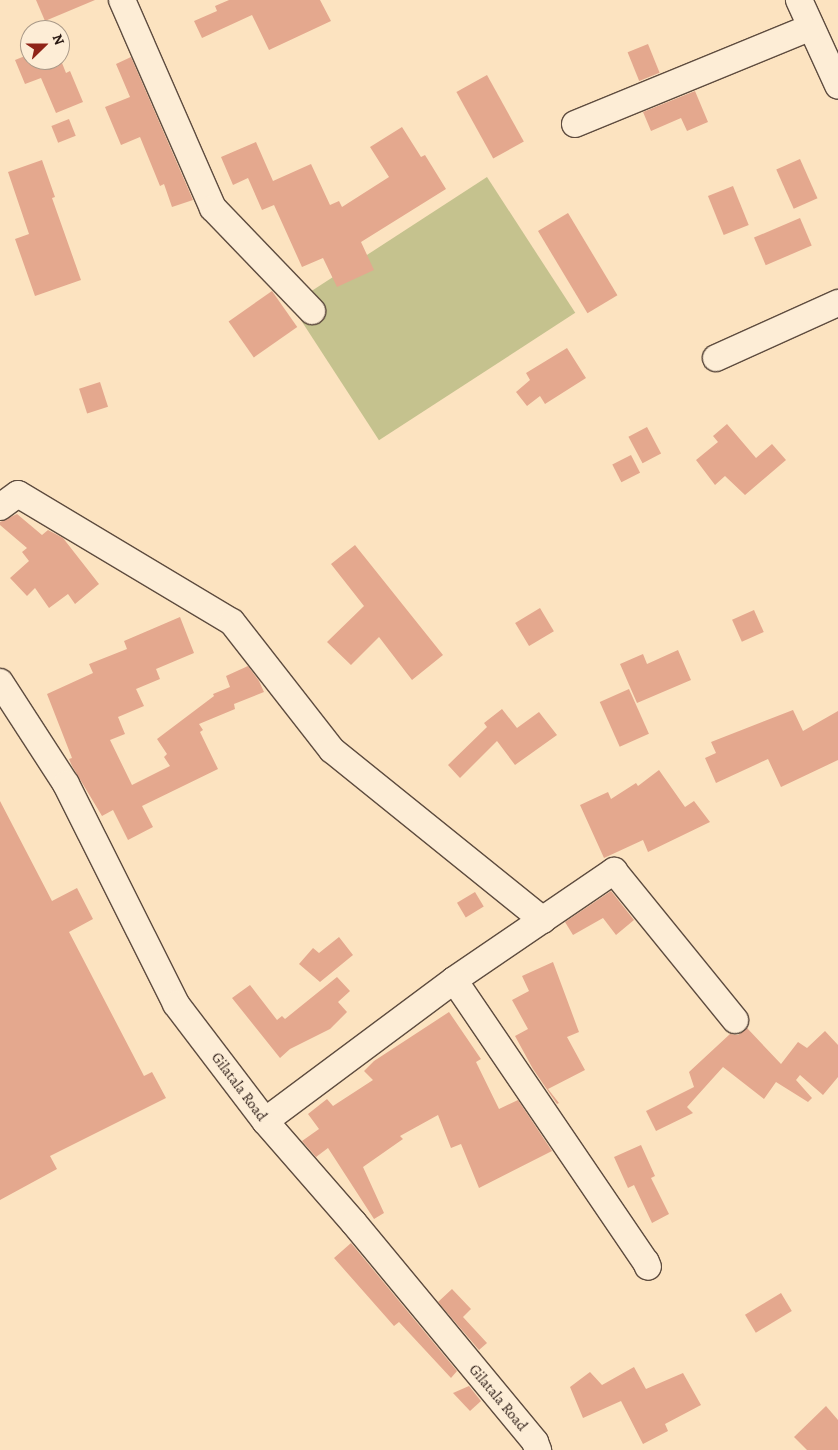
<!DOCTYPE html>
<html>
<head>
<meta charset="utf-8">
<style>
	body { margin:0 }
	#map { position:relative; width:838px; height:1450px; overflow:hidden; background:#fce3c0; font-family:Alegreya,serif }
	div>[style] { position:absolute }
	.green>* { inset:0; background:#c5c28e; transform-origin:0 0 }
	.building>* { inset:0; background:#e4a88e; transform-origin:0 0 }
	.roads { filter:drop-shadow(1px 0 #5e4c3f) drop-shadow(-1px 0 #5e4c3f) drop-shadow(0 1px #5e4c3f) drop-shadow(0 -1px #5e4c3f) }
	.minor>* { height:26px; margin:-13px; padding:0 13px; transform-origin:13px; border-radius:13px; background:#fdedd6 }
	span { translate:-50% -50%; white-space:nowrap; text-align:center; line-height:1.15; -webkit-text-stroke:4.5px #fdedd6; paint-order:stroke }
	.street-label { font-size:15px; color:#2a1a14 }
	.north { position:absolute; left:20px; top:20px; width:50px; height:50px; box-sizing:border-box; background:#fdedd6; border:1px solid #a99988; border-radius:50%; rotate:68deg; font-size:14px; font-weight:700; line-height:20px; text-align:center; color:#2a1a14 }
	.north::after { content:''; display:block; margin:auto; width:18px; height:22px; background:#8f2418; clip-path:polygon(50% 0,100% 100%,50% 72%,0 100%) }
</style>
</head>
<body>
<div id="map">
	<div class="green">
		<i style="left:487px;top:177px;width:162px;height:234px;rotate:57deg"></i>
	</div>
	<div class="building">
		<i style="clip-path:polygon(36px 0,95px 0,45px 21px)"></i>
		<i style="clip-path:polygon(229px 0,320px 0,331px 21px,269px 50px,252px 15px,202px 38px,194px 21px,217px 11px,215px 6px)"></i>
		<i style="left:648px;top:44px;width:31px;height:22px;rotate:68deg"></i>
		<i style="clip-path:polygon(30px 54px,30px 60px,60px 60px,60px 58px,66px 73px,70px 71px,83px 102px,56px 113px,41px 78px,25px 84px,15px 60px)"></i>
		<i style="clip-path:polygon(131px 57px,193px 200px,172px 207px,164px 184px,160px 186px,140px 137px,121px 145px,105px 107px,130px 97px,116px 64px)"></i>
		<i style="left:487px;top:75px;width:76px;height:35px;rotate:61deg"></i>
		<i style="clip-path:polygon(695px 91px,708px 122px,687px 131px,681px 118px,651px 131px,643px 112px)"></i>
		<i style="left:69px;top:119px;width:18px;height:19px;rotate:68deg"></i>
		<i style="clip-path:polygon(402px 127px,421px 157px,425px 155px,446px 189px,361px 242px,374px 270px,337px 287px,323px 258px,302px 267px,274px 205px,262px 210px,248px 178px,233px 185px,221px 157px,256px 142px,273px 181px,311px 164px,330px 205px,339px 201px,342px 207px,389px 177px,370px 147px)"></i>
		<i style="left:800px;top:159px;width:43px;height:26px;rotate:66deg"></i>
		<i style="clip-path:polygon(42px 160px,55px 197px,52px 198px,81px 280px,35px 296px,15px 239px,29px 234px,8px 172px)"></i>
		<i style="left:733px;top:186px;width:42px;height:27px;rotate:68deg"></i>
		<i style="left:568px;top:213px;width:96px;height:35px;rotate:59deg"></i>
		<i style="left:800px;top:218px;width:30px;height:50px;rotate:67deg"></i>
		<i style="left:272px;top:291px;width:44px;height:53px;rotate:55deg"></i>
		<i style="clip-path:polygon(567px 348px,586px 378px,545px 404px,540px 396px,527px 406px,516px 392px,530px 380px,526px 373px)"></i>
		<i style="left:100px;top:382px;width:26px;height:22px;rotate:72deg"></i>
		<i style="clip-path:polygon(727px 424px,756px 458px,772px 444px,786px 460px,745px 495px,725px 476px,715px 485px,696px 460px,718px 442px,713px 436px)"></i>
		<i style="left:647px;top:427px;width:30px;height:21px;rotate:62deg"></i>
		<i style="left:631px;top:455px;width:20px;height:21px;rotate:63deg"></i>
		<i style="clip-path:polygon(17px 514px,42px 535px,48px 530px,63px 538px,99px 584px,75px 604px,68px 594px,49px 608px,35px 588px,27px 596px,10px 578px,29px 561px,22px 552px,27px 548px,0 525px,0 522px)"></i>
		<i style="clip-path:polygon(355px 545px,443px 655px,412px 680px,379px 637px,351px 665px,327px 642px,364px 606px,331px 564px)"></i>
		<i style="left:540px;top:608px;width:27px;height:29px;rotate:59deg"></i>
		<i style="left:754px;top:610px;width:24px;height:24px;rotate:66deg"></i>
		<i style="clip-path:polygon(180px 617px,194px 653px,156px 669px,160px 679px,136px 689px,144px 706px,118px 717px,125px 734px,110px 740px,132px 785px,170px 766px,164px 757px,167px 754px,157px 739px,214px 696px,213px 694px,230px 687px,226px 676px,248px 666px,259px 681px,264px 692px,234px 704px,235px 709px,199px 724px,203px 730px,200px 732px,218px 769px,142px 806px,153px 827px,128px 840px,113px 810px,102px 816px,72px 766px,69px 759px,72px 758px,47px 694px,93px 673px,89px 664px,127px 649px,124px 641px)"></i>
		<i style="clip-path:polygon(678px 650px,691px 680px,637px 703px,620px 664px,643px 654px,647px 664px)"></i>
		<i style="left:629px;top:689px;width:49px;height:32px;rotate:66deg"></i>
		<i style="clip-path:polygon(502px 709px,517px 728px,539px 712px,557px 735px,515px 765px,497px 741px,460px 778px,448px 765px,487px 727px,484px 723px)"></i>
		<i style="clip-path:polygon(793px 710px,803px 731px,838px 711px,838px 760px,781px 787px,768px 759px,716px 783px,705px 758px,716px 753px,711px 742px)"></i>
		<i style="clip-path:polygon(659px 770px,685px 807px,694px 801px,710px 822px,648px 852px,643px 840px,604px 858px,580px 805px,608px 792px,611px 799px,636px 783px,638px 786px)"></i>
		<i style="clip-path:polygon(0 801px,52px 901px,77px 888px,93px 919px,69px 932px,144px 1076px,152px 1072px,166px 1098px,50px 1156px,57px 1169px,0 1200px)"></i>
		<i style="clip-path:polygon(611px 891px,634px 920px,616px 935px,603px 918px,573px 935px,565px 922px)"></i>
		<i style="left:475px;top:892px;width:17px;height:21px;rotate:59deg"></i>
		<i style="clip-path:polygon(339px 937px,353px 955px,320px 982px,299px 964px,313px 948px,319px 953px)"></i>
		<i style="clip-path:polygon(553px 962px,579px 1032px,567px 1037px,585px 1070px,548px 1089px,559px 1103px,557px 1104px,533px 1069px,515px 1036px,528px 1029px,512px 1000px,529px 991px,522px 976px)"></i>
		<i style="clip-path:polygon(337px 977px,350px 991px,338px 1002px,347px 1012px,330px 1029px,290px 1049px,280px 1058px,232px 998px,250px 985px,277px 1020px,282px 1016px,285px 1019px)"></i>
		<i style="clip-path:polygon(449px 1012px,481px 1059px,476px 1062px,499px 1109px,518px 1100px,552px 1151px,479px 1188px,461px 1144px,451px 1148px,438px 1115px,400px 1136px,403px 1139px,363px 1167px,384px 1213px,374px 1219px,328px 1148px,316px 1157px,302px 1141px,319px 1129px,308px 1114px,327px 1099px,333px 1106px,373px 1080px,364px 1071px,374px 1061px)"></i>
		<i style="clip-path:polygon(747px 1028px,781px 1064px,798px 1042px,807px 1048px,825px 1031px,838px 1045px,838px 1077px,823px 1095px,800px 1075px,796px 1080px,812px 1098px,808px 1102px,776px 1082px,764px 1099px,723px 1067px,687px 1107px,693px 1113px,656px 1131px,646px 1111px,694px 1087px,689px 1072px,730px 1034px,738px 1035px)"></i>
		<i style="clip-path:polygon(641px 1145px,655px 1176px,651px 1178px,669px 1214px,652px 1223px,634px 1185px,628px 1188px,614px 1157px)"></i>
		<i style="clip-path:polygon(351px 1243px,457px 1371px,451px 1378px,399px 1322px,394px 1326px,334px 1258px)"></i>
		<i style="clip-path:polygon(452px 1289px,471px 1309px,463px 1317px,487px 1343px,479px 1350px,438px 1302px)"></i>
		<i style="left:781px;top:1293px;width:21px;height:42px;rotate:59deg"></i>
		<i style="clip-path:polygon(634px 1367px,646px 1389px,683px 1373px,701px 1405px,665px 1424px,668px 1431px,643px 1444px,621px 1401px,583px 1418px,570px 1387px,590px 1372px,602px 1385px)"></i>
		<i style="clip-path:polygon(469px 1386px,481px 1401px,470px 1411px,453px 1393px)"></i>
		<i style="clip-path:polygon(826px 1406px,838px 1420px,838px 1450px,807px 1450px,794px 1437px)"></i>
	</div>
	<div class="roads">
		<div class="minor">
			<i style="left:122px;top:0;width:227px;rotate:66.4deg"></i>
			<i style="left:213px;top:208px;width:143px;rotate:46.1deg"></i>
			<i style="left:799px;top:0;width:94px;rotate:65.4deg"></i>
			<i style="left:575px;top:124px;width:255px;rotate:-22.3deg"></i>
			<i style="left:716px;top:358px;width:134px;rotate:-24.3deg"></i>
			<i style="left:0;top:507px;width:22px;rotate:-36deg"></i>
			<i style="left:18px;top:494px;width:249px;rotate:30.9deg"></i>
			<i style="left:232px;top:622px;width:162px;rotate:52deg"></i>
			<i style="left:332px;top:750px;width:271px;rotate:38.9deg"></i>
			<i style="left:0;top:682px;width:121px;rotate:57.1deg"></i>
			<i style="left:66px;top:784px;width:246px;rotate:63.4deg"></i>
			<i style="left:176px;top:1004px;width:147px;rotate:52.7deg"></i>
			<i style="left:265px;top:1121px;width:135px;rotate:48.9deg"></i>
			<i style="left:354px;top:1223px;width:284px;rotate:50.4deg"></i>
			<i style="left:535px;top:1442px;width:9px;rotate:69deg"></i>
			<i style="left:454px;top:980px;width:194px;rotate:-34.3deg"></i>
			<i style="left:614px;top:871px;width:192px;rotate:50.9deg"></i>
			<i style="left:265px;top:1121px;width:236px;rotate:-36.7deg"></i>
			<i style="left:454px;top:980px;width:341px;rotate:55.8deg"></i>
			<i style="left:646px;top:1262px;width:5px;rotate:68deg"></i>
		</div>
	</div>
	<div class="street-label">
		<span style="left:239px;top:1087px;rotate:53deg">Gilatala Road</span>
		<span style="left:498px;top:1398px;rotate:50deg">Gilatala Road</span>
	</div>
	<div class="north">N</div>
</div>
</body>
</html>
